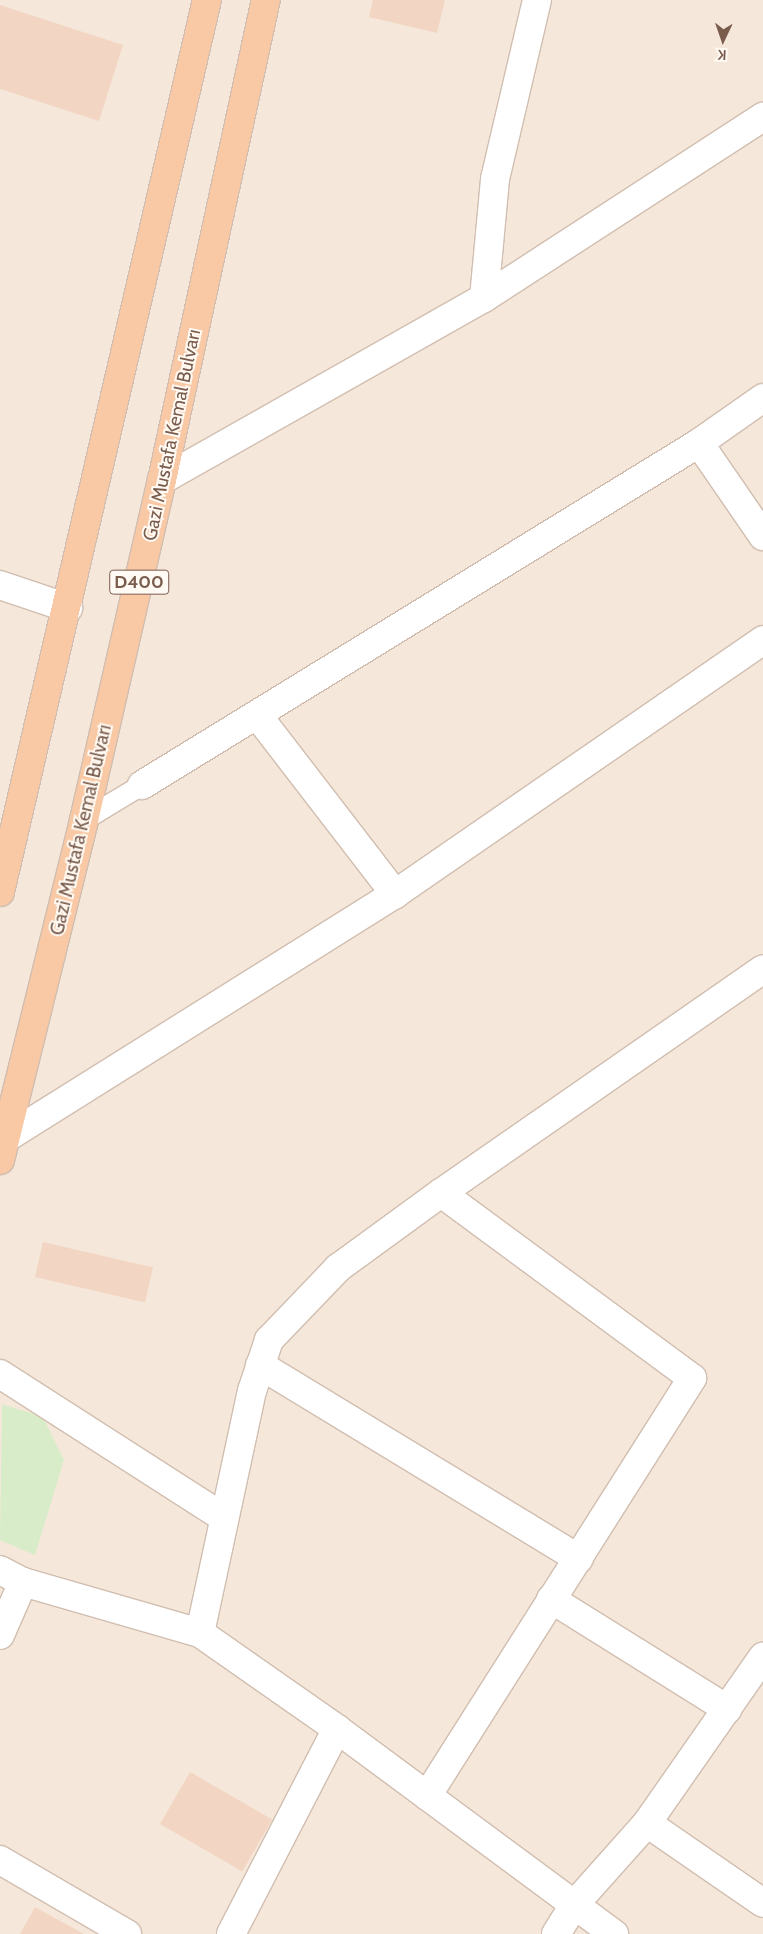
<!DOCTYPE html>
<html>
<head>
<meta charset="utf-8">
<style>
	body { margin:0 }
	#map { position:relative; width:763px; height:1934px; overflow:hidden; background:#fdf6ec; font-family:Cabin,sans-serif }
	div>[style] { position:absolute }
	.residential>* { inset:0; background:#f5e8da; transform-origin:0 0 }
	.green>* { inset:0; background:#d8ecc9 }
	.building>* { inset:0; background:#f3d5c3; transform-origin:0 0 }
	.roads { filter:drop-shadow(1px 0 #d1beb0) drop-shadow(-1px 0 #d1beb0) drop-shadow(0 1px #d1beb0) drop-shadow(0 -1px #d1beb0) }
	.pedestrian>* { height:20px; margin:-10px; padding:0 10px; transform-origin:10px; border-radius:10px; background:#fff }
	.minor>* { height:28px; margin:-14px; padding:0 14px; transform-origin:14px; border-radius:14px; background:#fff }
	.trunk>* { height:28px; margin:-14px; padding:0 14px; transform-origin:14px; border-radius:14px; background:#f9c8a4 }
	span { translate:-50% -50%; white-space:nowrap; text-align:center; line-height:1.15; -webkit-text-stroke:4px #fffaf3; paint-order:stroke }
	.shield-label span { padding:1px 4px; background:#fffaf3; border:1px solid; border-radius:4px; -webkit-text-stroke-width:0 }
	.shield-label { font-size:18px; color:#7a5c4d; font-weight:700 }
	.street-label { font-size:19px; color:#7a5c4d }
	.north { position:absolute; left:698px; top:15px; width:50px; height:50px; -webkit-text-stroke:4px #fffaf3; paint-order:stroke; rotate:183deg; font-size:14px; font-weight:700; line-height:20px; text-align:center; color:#7a5c4d }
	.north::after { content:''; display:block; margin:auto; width:18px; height:22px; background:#7a5c4d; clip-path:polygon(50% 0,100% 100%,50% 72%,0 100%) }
</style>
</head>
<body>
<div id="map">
	<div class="residential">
		<i style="left:0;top:0;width:763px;height:1934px"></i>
	</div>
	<div class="green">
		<i style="clip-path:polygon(2px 1404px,43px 1417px,64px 1460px,35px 1555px,0 1540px)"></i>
	</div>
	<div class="building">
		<i style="clip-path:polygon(373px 0,445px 0,437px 33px,369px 17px)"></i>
		<i style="clip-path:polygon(0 5px,123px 45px,99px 121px,0 89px)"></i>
		<i style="left:43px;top:1242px;width:113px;height:36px;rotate:13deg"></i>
		<i style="left:190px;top:1772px;width:95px;height:60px;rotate:30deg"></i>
		<i style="clip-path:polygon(35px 1907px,84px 1934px,20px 1934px)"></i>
	</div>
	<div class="roads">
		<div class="pedestrian">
			<i style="left:84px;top:820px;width:68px;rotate:-31.1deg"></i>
		</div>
		<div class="minor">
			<i style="left:484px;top:298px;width:120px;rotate:-84.7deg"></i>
			<i style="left:495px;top:179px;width:184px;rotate:-76.8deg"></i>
			<i style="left:699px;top:443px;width:113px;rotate:55.5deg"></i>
			<i style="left:162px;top:480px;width:370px;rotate:-29.5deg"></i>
			<i style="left:484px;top:298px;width:333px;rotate:-33deg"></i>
			<i style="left:0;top:585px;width:72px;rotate:18.7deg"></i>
			<i style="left:258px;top:716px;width:225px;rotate:52.4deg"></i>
			<i style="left:142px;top:785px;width:654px;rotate:-31.55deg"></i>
			<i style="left:699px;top:443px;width:78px;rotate:-35.1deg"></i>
			<i style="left:6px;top:1138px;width:459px;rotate:-32.1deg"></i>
			<i style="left:395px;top:894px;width:447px;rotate:-34.6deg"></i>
			<i style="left:260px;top:1365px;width:373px;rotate:31.3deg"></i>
			<i style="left:0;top:1374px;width:266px;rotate:32.7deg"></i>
			<i style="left:0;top:1570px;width:26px;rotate:28deg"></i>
			<i style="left:23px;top:1582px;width:184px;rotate:16.1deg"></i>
			<i style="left:200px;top:1633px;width:167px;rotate:35deg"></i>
			<i style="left:337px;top:1729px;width:345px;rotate:36.5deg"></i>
			<i style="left:551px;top:1599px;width:208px;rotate:32deg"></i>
			<i style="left:200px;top:1633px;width:248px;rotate:-77.9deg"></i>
			<i style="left:252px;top:1391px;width:54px;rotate:-71.6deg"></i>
			<i style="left:269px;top:1340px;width:100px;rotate:-46.2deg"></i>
			<i style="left:338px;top:1268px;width:127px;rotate:-36.1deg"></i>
			<i style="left:441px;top:1193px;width:392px;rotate:-34.8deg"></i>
			<i style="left:0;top:1635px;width:58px;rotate:-66.5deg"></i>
			<i style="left:427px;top:1796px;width:495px;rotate:-57.6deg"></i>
			<i style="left:692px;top:1378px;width:312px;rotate:-143.6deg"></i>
			<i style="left:647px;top:1823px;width:141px;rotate:34.6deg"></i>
			<i style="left:0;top:1860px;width:147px;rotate:30.2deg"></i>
			<i style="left:231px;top:1934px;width:231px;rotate:-62.7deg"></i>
			<i style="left:556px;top:1934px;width:34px;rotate:-58deg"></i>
			<i style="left:574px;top:1905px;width:110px;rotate:-48.3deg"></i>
			<i style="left:647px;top:1823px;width:203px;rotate:-55.1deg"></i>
		</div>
		<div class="trunk">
			<i style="left:0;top:892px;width:916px;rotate:-76.94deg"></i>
			<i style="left:0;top:1160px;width:350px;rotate:-76.1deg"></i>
			<i style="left:84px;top:820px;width:349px;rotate:-77.1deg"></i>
			<i style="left:162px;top:480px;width:491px;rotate:-77.8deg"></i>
		</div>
	</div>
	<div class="shield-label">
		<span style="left:139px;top:582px">D400</span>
	</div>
	<div class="street-label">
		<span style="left:172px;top:435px;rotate:-78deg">Gazi Mustafa Kemal Bulvarı</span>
		<span style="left:81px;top:830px;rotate:-77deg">Gazi Mustafa Kemal Bulvarı</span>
	</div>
	<div class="north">K</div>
</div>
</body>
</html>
